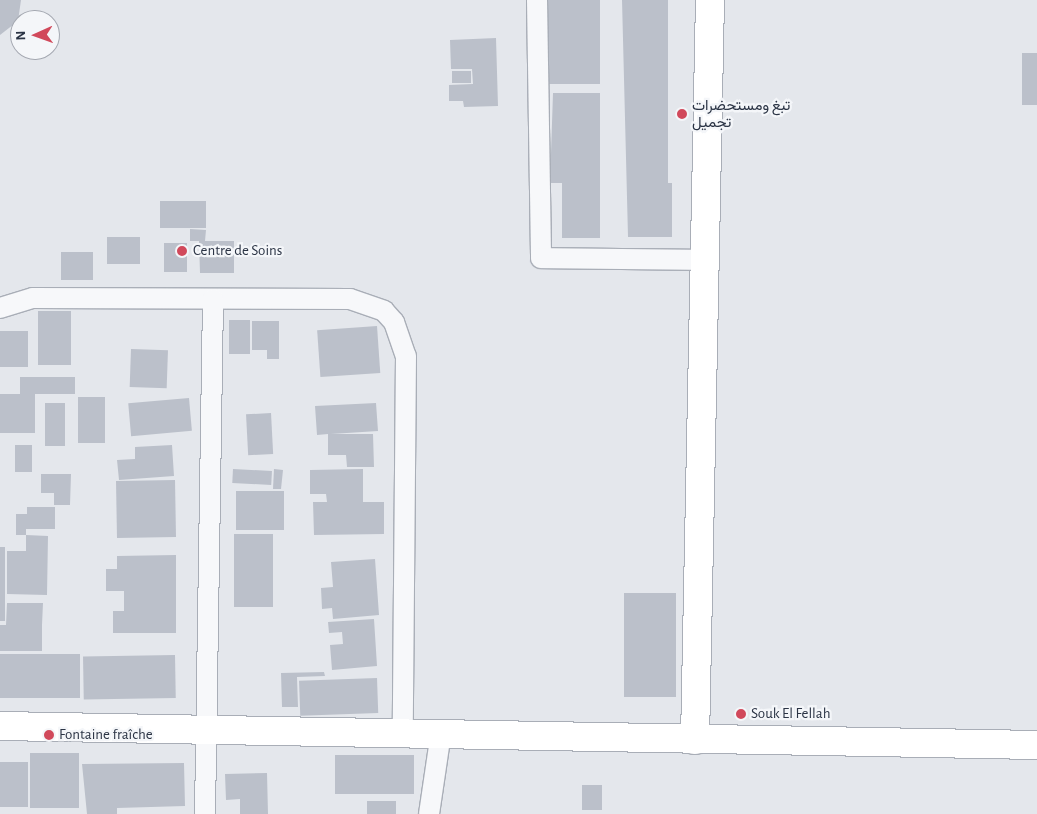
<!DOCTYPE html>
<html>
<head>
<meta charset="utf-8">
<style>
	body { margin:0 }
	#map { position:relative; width:1037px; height:814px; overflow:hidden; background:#e4e7ec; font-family:"Alegreya Sans",Vazirmatn,sans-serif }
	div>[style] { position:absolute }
	.building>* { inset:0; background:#bbc0ca; transform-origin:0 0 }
	.roads { filter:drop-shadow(1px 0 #a9aeb7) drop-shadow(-1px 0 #a9aeb7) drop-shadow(0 1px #a9aeb7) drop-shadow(0 -1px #a9aeb7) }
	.street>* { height:20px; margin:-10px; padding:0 10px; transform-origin:10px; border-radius:10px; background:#f7f8fa }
	.secondary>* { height:28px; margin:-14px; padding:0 14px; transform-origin:14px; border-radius:14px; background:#fff }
	.dots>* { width:14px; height:14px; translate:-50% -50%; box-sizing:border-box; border:2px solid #f4f6f9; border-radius:50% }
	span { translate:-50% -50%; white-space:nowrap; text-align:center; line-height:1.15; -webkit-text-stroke:4.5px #f4f6f9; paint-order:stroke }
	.poi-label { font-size:15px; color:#2b3445 }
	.left { translate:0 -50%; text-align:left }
	.north { position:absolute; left:10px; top:10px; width:50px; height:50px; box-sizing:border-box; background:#f4f6f9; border:1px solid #a4a8b1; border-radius:50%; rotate:268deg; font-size:14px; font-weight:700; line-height:20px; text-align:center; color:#2b3445 }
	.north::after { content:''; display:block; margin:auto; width:18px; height:22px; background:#d1495b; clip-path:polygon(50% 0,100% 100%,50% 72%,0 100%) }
</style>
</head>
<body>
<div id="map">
	<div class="building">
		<i style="clip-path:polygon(0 0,21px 0,18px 21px,0 35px)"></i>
		<i style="left:544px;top:0;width:56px;height:84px"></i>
		<i style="clip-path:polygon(622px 0,668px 0,668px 183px,672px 183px,672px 237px,628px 237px)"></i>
		<i style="clip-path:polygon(496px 38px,498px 106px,464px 107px,463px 101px,449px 101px,449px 85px,473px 84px,472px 69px,451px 69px,450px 40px)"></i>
		<i style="left:1022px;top:53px;width:15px;height:52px"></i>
		<i style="left:452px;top:71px;width:19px;height:12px"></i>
		<i style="clip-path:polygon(553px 93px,600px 93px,600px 238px,562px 238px,562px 183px,550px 183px)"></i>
		<i style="left:206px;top:201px;width:27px;height:46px;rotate:90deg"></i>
		<i style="clip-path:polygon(190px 229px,206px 230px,205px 241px,234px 241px,234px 273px,200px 273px,199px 241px,190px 241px)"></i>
		<i style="left:107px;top:237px;width:33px;height:27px"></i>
		<i style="left:164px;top:243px;width:23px;height:29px"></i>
		<i style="left:61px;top:252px;width:32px;height:28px"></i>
		<i style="left:38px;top:311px;width:33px;height:54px"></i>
		<i style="left:229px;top:320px;width:21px;height:34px"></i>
		<i style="clip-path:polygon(252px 321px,279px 321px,279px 359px,267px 359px,267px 350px,252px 350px)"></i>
		<i style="left:377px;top:326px;width:47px;height:60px;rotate:86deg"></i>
		<i style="left:0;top:331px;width:28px;height:36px"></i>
		<i style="left:131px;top:349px;width:37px;height:38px;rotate:2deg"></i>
		<i style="clip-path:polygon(20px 377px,75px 377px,75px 394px,35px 394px,35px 433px,0 433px,0 394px,20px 394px)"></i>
		<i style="left:78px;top:397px;width:27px;height:46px"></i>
		<i style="left:189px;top:398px;width:33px;height:61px;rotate:85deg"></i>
		<i style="left:45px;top:403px;width:20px;height:43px"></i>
		<i style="clip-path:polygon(376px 403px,378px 431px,331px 434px,373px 434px,374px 467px,347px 467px,346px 455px,328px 455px,328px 434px,317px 435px,315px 406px)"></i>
		<i style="left:271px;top:413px;width:41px;height:25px;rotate:87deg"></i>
		<i style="left:15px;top:445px;width:17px;height:27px"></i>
		<i style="clip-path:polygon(172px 445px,174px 476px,119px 480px,117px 460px,135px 459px,135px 447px)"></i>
		<i style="left:233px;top:469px;width:39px;height:14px;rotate:3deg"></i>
		<i style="clip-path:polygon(274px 469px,283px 470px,281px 489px,273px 489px)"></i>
		<i style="clip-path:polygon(363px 469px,363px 502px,384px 502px,384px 534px,314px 535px,313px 502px,327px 502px,326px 494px,310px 494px,310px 470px)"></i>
		<i style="clip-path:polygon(41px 474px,71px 474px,70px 505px,54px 505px,54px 493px,41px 493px)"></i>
		<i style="left:175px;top:480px;width:57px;height:59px;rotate:89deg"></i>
		<i style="left:284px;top:491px;width:39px;height:48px;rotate:90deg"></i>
		<i style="clip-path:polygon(27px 507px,55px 507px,55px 529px,26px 529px,26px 535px,16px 535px,16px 514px,27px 514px)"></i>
		<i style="left:234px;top:534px;width:39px;height:73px"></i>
		<i style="clip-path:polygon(26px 535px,48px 536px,47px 595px,7px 594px,7px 551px,26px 551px)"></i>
		<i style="left:0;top:547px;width:5px;height:74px"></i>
		<i style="clip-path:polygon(176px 555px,176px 633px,113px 633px,113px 611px,124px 611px,124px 591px,106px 591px,106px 569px,117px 569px,117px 556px)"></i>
		<i style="clip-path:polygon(375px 559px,379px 615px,333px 619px,332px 608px,322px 609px,321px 588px,333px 587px,331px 562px)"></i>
		<i style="left:624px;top:593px;width:52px;height:104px"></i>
		<i style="clip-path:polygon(7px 603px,43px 603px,42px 625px,10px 625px,42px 625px,42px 651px,0 651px,0 625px,6px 625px)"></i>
		<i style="clip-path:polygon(374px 619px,377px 666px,332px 670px,330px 645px,343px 644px,342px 632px,329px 633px,328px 622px)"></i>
		<i style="left:0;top:654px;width:80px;height:44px"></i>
		<i style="left:175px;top:655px;width:43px;height:92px;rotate:89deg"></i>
		<i style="clip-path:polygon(324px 672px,325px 676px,297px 677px,298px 707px,282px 707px,281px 673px)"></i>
		<i style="left:377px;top:678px;width:35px;height:78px;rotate:88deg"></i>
		<i style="left:30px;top:753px;width:49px;height:55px"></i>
		<i style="left:335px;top:755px;width:79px;height:39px"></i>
		<i style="left:0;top:762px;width:28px;height:45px"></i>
		<i style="clip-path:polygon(184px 763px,185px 806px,117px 808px,117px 814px,87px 814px,82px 764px)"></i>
		<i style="clip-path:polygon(267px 773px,268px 814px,240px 814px,240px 799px,226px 800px,225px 774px)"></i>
		<i style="left:582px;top:785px;width:20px;height:25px"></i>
		<i style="left:396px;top:801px;width:13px;height:29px;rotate:90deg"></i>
	</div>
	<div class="roads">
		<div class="street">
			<i style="left:537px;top:0;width:258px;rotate:89.1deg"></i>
			<i style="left:541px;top:258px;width:161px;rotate:0.7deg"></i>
			<i style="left:0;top:308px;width:34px;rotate:-17deg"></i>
			<i style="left:33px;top:298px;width:317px;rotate:0.2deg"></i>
			<i style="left:350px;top:299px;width:36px;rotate:19deg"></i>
			<i style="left:384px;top:311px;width:15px;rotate:48deg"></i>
			<i style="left:394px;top:322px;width:36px;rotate:71deg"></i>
			<i style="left:406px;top:356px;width:377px;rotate:90.5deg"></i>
			<i style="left:205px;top:814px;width:515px;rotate:-89.11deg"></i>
			<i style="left:429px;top:814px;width:82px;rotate:-81.6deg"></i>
		</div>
		<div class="secondary">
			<i style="left:0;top:726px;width:1037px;rotate:1.05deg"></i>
			<i style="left:695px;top:740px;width:740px;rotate:-88.84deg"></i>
		</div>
	</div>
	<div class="dots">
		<i style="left:682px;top:114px;background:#d1495b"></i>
		<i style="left:182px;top:251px;background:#d1495b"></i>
		<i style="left:741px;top:714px;background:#d1495b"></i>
		<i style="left:49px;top:735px;background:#d1495b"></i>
	</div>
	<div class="poi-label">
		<span class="left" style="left:692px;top:114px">تبغ ومستحضرات<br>تجميل</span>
		<span class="left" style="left:193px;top:251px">Centre de Soins</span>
		<span class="left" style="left:751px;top:714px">Souk El Fellah</span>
		<span class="left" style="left:59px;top:735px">Fontaine fraîche</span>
	</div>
	<div class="north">N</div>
</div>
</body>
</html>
